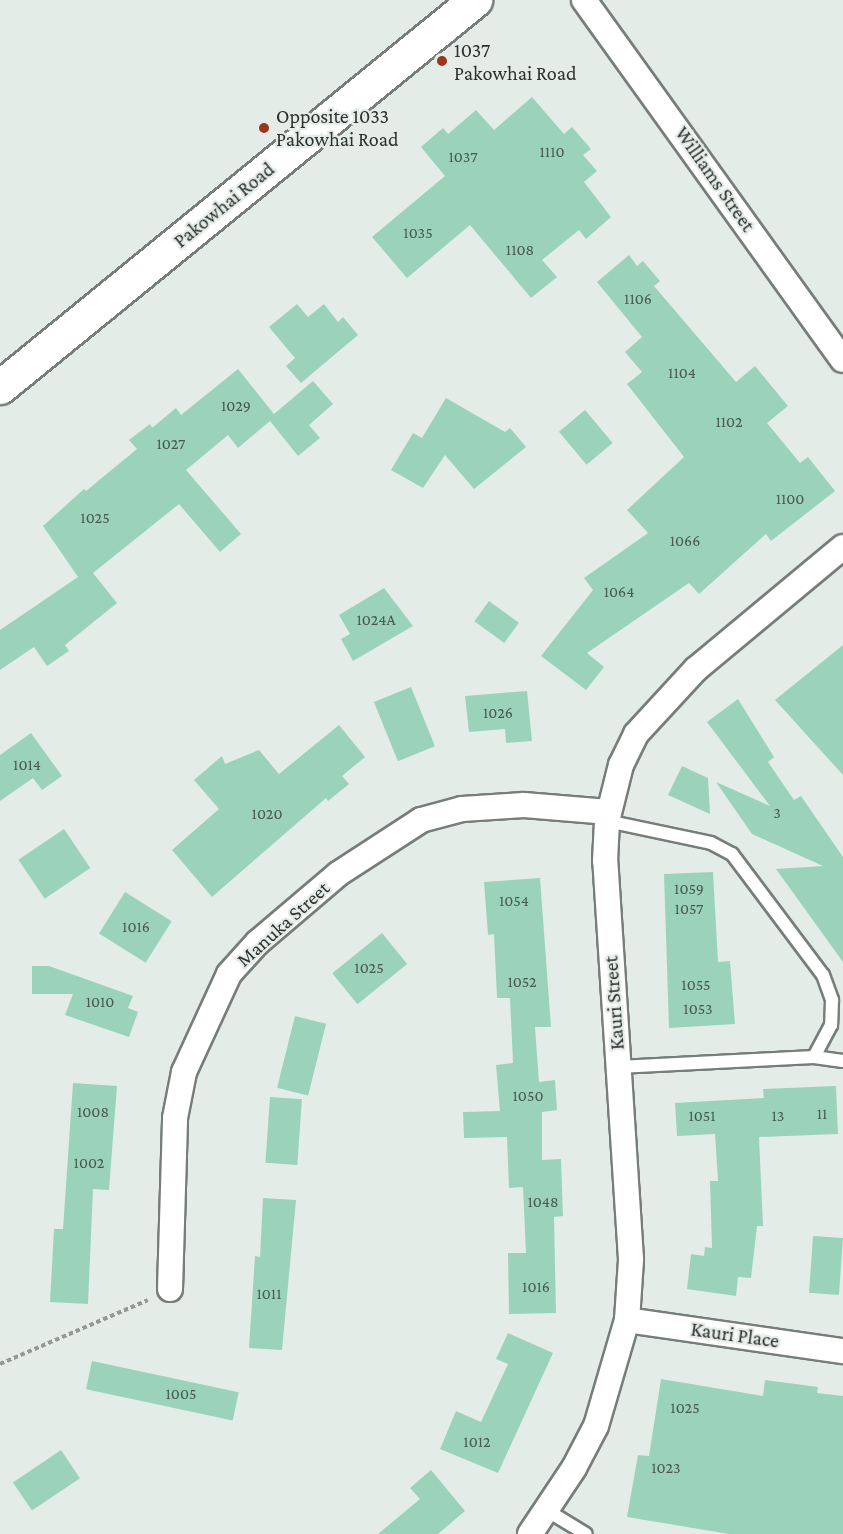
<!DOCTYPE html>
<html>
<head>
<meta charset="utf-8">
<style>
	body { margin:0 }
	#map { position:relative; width:843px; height:1534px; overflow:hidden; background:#e4ece8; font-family:"Crimson Pro",serif }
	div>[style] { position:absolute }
	.building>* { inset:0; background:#9bd3ba; transform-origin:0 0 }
	.path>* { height:4px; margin-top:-2px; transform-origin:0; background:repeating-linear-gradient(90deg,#939996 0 4.5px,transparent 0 7.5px) }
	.roads { filter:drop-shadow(2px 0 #767d7a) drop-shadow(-2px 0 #767d7a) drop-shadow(0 2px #767d7a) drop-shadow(0 -2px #767d7a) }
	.service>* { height:12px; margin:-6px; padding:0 6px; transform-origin:6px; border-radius:6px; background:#fff }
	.minor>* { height:24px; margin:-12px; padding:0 12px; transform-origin:12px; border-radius:12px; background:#fff }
	.secondary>* { height:33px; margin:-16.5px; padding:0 16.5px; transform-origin:16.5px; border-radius:16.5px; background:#fff }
	.dots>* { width:16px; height:16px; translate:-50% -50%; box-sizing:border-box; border:3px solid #e4ece8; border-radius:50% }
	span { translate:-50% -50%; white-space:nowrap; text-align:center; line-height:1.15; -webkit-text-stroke:4.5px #e4ece8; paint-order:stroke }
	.number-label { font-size:16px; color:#485850 }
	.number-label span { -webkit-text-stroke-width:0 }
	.poi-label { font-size:20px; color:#2c2f2d }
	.left { translate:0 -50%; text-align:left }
	.street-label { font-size:20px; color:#2c2f2d }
</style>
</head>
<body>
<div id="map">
	<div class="building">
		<i style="clip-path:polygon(532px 97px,564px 134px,572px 127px,591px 149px,583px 155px,597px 171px,584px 182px,611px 217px,586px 239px,579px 230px,542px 260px,557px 277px,531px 298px,470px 225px,407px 278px,372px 237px,445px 176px,421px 147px,443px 128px,448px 134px,476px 110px,494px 130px)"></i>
		<i style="clip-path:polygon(629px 255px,637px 266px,643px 261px,660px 281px,654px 286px,736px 382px,755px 366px,788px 406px,767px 423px,800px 463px,808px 457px,835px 491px,771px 541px,766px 534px,699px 594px,689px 583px,587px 653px,604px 667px,586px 690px,541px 656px,593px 590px,584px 578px,648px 533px,627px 510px,684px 457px,627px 384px,642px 372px,625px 352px,642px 337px,597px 282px)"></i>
		<i style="clip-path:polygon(297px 304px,308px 317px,324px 304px,338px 322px,343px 317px,358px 335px,301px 383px,286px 366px,295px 358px,269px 327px)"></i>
		<i style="clip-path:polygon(238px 369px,274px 414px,313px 381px,333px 404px,309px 425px,320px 438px,298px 456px,270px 421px,238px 448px,228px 435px,186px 470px,241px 534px,220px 552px,179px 504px,93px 573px,117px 603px,65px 645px,69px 651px,47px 666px,34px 647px,0 670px,0 630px,78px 577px,43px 526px,84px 489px,86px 491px,137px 449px,129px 440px,150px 424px,152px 428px,176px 408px,181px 415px)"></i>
		<i style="clip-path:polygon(446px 398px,505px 432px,510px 428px,526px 447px,474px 489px,445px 455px,423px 488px,391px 470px,413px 433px,422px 438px)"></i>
		<i style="left:585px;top:410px;width:43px;height:34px;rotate:50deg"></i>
		<i style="clip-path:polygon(384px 588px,413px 626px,353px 661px,341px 639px,350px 634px,339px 615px)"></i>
		<i style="left:489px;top:601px;width:37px;height:25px;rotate:36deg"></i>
		<i style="clip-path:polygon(843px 645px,843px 775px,775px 700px)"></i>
		<i style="left:411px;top:687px;width:64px;height:40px;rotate:68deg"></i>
		<i style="clip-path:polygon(527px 691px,532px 741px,506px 743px,505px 729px,469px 732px,465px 696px)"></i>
		<i style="clip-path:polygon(738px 699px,774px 757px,768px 762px,794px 800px,801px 796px,843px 857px,843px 962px,776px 869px,823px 866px,752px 834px,716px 782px,770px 806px,707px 722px)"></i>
		<i style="clip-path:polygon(339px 725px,365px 757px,342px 776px,349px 784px,328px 801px,326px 798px,212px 897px,172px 850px,219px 809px,194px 780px,222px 756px,225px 764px,259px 750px,279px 774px)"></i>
		<i style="clip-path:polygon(31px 733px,62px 776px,42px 790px,33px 778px,0 801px,0 755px)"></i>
		<i style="clip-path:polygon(682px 766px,708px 778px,710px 814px,668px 795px)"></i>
		<i style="left:64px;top:829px;width:47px;height:55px;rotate:56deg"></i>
		<i style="clip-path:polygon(713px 872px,718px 962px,730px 961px,735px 1024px,669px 1028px,664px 874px)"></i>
		<i style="clip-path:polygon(540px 878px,551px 1027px,535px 1027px,539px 1082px,555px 1080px,557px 1110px,542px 1112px,542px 1160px,561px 1159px,563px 1216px,554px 1217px,556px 1313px,509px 1314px,508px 1253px,526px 1253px,523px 1187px,509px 1188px,507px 1137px,464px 1138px,463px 1112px,500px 1111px,496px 1065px,513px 1063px,510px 998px,497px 998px,494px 934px,488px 935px,484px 882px)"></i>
		<i style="left:125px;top:892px;width:55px;height:49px;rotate:32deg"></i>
		<i style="left:382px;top:933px;width:40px;height:64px;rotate:51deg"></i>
		<i style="clip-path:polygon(32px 966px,49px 966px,133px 996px,128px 1008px,138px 1012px,129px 1037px,65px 1015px,73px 994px,32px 994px)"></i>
		<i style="left:295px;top:1016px;width:32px;height:74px;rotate:14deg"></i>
		<i style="clip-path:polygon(73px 1083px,117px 1086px,109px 1190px,93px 1189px,88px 1304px,50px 1302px,54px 1229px,63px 1229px)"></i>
		<i style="clip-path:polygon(836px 1086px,838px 1134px,759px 1137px,763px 1226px,757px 1226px,751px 1278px,738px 1277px,736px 1296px,687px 1289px,691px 1254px,704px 1256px,705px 1247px,712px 1248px,710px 1181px,718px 1181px,715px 1134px,677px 1136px,675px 1103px,764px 1098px,763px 1089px)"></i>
		<i style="left:270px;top:1097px;width:32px;height:66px;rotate:4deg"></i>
		<i style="clip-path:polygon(263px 1198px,296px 1200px,282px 1350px,249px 1348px,255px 1256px,260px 1257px)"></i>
		<i style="left:813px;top:1236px;width:30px;height:57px;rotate:4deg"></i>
		<i style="clip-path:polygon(508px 1333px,553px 1353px,498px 1473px,440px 1449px,456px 1411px,481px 1422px,508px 1364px,496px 1359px)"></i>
		<i style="left:92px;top:1361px;width:150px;height:29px;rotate:12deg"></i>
		<i style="clip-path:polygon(661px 1379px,763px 1396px,765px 1380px,818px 1387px,817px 1393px,843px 1396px,843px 1534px,729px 1534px,627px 1517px,638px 1455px,649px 1456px)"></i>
		<i style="left:61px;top:1450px;width:34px;height:58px;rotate:56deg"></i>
		<i style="clip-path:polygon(431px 1470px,465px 1511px,438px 1534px,378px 1534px,420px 1499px,410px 1488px)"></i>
	</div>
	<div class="path">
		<i style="left:0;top:1364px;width:161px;rotate:-23.4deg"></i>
	</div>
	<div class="roads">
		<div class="service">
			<i style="left:607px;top:821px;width:106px;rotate:11.9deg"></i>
			<i style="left:711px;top:843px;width:24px;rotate:28deg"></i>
			<i style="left:732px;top:854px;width:151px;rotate:53.1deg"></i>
			<i style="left:823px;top:975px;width:27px;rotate:70deg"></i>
			<i style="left:832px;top:1000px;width:25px;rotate:92deg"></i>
			<i style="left:831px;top:1025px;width:36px;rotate:118deg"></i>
			<i style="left:618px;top:1067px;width:196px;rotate:-2.9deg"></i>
			<i style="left:814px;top:1057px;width:29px;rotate:8deg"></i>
			<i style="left:548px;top:1511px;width:44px;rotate:31.2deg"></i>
		</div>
		<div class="minor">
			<i style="left:584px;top:0;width:443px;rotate:54.3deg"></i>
			<i style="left:170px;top:1289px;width:171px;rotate:-88.3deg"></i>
			<i style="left:175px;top:1118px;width:47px;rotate:-78.9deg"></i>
			<i style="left:184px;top:1072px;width:108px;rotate:-65.3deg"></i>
			<i style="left:229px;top:974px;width:42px;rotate:-47.9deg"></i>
			<i style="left:257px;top:943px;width:106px;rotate:-40.4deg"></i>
			<i style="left:338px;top:874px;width:99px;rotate:-33deg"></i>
			<i style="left:421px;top:820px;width:42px;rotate:-15deg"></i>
			<i style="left:462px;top:809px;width:62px;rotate:-3.7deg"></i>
			<i style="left:524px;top:805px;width:85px;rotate:4.7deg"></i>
			<i style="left:627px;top:1320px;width:218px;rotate:8.2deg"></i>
			<i style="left:530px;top:1534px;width:79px;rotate:-56.3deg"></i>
			<i style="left:574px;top:1468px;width:47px;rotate:-62.4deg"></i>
			<i style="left:596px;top:1426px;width:110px;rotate:-73.7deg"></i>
			<i style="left:627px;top:1320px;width:61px;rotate:-86.2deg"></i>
			<i style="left:631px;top:1259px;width:399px;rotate:-93.7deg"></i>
			<i style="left:605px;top:861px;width:40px;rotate:-87.1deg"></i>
			<i style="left:607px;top:821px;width:58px;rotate:-76deg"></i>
			<i style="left:621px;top:765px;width:34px;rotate:-64deg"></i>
			<i style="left:636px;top:734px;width:88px;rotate:-47.3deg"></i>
			<i style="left:696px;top:669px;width:191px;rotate:-39.7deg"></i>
		</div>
		<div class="secondary">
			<i style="left:0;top:387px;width:613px;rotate:-39.17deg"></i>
		</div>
	</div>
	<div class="dots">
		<i style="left:442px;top:61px;background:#9d341e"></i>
		<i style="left:264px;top:128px;background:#9d341e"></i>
	</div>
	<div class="number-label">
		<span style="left:552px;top:152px">1110</span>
		<span style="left:463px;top:157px">1037</span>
		<span style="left:418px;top:233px">1035</span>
		<span style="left:520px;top:250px">1108</span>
		<span style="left:638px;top:299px">1106</span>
		<span style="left:682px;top:373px">1104</span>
		<span style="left:236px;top:406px">1029</span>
		<span style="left:729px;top:422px">1102</span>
		<span style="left:171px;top:444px">1027</span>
		<span style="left:790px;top:499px">1100</span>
		<span style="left:95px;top:518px">1025</span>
		<span style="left:685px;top:541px">1066</span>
		<span style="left:619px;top:592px">1064</span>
		<span style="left:376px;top:620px">1024A</span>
		<span style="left:498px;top:713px">1026</span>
		<span style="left:27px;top:765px">1014</span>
		<span style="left:777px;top:813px">3</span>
		<span style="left:267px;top:814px">1020</span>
		<span style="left:689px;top:889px">1059</span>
		<span style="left:514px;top:901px">1054</span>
		<span style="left:689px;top:909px">1057</span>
		<span style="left:136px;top:927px">1016</span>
		<span style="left:369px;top:968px">1025</span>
		<span style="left:522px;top:982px">1052</span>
		<span style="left:696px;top:985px">1055</span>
		<span style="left:100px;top:1002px">1010</span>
		<span style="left:698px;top:1009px">1053</span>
		<span style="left:528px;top:1096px">1050</span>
		<span style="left:93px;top:1112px">1008</span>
		<span style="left:822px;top:1114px">11</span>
		<span style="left:702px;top:1116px">1051</span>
		<span style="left:778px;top:1116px">13</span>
		<span style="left:89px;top:1163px">1002</span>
		<span style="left:543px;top:1202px">1048</span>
		<span style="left:536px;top:1287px">1016</span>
		<span style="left:269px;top:1294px">1011</span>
		<span style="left:181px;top:1394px">1005</span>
		<span style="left:685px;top:1408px">1025</span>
		<span style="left:477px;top:1442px">1012</span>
		<span style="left:666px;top:1468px">1023</span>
	</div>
	<div class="poi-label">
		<span class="left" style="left:454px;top:62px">1037<br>Pakowhai Road</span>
		<span class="left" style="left:276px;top:128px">Opposite 1033<br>Pakowhai Road</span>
	</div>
	<div class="street-label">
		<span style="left:715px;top:179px;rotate:55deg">Williams Street</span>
		<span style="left:224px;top:205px;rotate:-39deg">Pakowhai Road</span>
		<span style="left:283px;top:924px;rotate:-42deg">Manuka Street</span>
		<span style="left:614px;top:1003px;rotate:-94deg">Kauri Street</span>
		<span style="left:735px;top:1335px;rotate:8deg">Kauri Place</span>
	</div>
</div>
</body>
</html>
